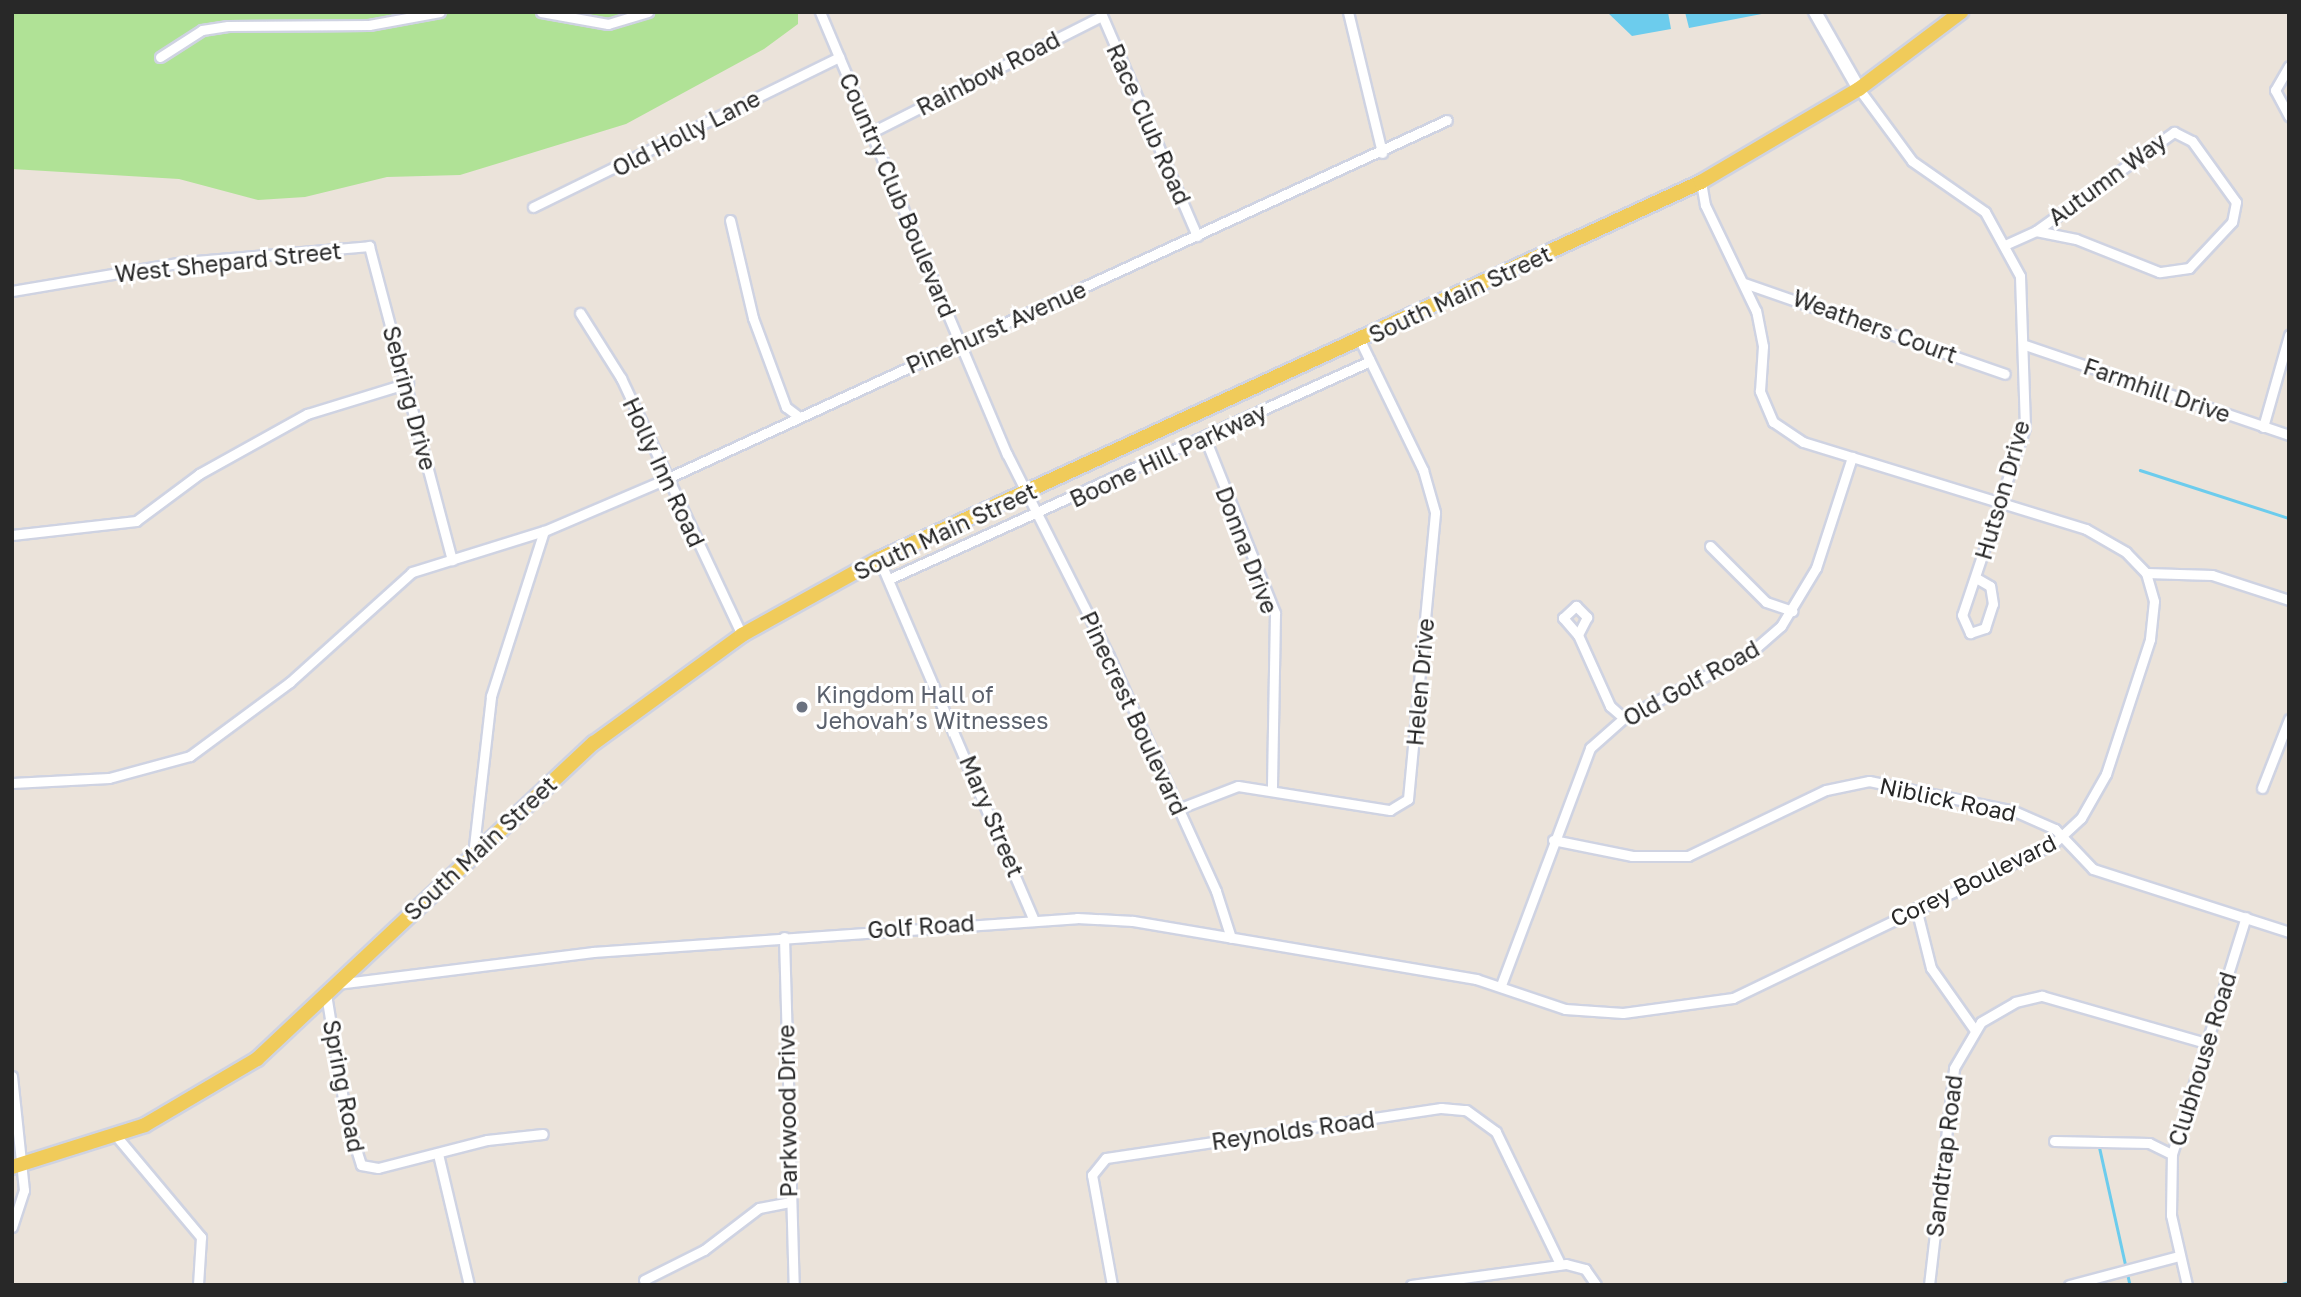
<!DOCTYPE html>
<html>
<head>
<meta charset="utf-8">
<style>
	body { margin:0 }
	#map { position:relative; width:2301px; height:1297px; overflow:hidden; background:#ebe3da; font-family:"Golos Text",sans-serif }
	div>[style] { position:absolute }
	.green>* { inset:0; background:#b0e296 }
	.water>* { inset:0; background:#6ccced }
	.stream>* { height:2.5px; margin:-1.25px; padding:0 1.25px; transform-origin:1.25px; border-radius:1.25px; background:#6ccced }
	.roads { filter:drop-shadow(2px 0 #cfd3e2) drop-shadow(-2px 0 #cfd3e2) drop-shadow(0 2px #cfd3e2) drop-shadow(0 -2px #cfd3e2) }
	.street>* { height:9px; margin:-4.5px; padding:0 4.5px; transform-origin:4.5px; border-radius:4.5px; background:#fff }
	.secondary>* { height:12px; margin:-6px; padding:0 6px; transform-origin:6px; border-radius:6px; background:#fff }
	.primary>* { height:14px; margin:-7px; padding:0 7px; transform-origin:7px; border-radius:7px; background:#f0cb5a }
	.dots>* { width:19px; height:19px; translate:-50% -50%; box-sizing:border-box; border:4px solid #fff; border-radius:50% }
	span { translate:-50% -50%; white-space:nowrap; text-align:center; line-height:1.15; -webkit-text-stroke:6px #fff; paint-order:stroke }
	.street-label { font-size:23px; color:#282828 }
	.worship-label { font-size:23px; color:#5b616d }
	.left { translate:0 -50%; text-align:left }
	.frame { position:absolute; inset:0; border:14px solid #282828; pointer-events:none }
</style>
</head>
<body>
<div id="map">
	<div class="green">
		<i style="clip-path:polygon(12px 12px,798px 12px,798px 24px,764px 49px,626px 124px,460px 175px,387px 177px,305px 197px,258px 200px,179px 179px,12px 169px)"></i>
	</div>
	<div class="water">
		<i style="clip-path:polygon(1607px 12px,1668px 12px,1671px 29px,1632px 36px)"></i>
		<i style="clip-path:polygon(1685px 12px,1772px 12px,1689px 28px)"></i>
	</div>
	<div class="stream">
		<i style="left:2140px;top:470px;width:157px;rotate:17.9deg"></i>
		<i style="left:2099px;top:1145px;width:143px;rotate:77.5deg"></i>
		<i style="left:2278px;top:1285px;width:11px;rotate:-15deg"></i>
	</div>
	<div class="roads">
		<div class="street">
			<i style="left:541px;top:12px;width:68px;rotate:10.2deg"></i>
			<i style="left:608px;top:24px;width:42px;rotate:-16.7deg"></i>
			<i style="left:820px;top:12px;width:480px;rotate:67.1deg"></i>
			<i style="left:1007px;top:454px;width:226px;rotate:63.2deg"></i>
			<i style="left:1109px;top:656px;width:258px;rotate:65.5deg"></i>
			<i style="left:1216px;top:891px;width:49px;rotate:72.3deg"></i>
			<i style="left:1348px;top:12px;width:145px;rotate:76.4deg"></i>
			<i style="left:1101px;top:13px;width:243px;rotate:66.7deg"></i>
			<i style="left:160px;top:57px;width:50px;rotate:-32.7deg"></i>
			<i style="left:202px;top:30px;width:26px;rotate:-9deg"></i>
			<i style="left:228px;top:26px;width:141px;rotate:-0.4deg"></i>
			<i style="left:369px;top:25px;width:72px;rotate:-10.4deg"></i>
			<i style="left:2289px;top:66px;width:28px;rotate:120deg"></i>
			<i style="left:2275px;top:90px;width:30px;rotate:62deg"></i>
			<i style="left:1859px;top:89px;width:89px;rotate:53.6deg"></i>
			<i style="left:1912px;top:161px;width:89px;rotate:34.9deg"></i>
			<i style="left:1985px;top:212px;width:73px;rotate:61.3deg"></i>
			<i style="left:2020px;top:276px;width:151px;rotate:88.1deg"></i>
			<i style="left:2025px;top:427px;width:198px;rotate:108.5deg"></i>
			<i style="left:1962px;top:615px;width:20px;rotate:66deg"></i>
			<i style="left:1970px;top:633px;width:16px;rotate:-18deg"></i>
			<i style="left:1985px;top:628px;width:25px;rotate:-72deg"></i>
			<i style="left:1993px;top:604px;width:18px;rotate:-99deg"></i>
			<i style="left:1990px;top:586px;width:16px;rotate:-150deg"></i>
			<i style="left:874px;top:131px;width:255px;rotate:-26.8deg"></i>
			<i style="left:2174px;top:132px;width:20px;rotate:27deg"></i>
			<i style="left:2192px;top:141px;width:75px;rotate:54.2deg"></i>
			<i style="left:2236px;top:202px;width:20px;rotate:101deg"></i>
			<i style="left:2232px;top:222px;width:63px;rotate:133.1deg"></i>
			<i style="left:2189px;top:268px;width:30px;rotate:172deg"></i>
			<i style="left:2159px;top:272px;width:89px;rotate:-158.3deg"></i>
			<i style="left:2076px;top:239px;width:41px;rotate:-168.7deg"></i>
			<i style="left:2036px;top:231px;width:170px;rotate:-35.7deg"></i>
			<i style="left:533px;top:207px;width:341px;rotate:-26.1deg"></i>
			<i style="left:730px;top:220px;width:101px;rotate:76.8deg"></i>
			<i style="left:753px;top:318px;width:95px;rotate:69.7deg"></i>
			<i style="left:786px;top:407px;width:15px;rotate:37deg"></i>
			<i style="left:2007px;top:244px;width:32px;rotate:-24deg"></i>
			<i style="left:1744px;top:283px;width:276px;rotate:19.2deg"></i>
			<i style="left:12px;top:291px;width:174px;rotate:-9.6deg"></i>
			<i style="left:184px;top:262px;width:186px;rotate:-4.9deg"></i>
			<i style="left:369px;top:246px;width:325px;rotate:75.2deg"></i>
			<i style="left:580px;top:313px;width:77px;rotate:57.8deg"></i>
			<i style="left:621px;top:378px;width:284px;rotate:64.8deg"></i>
			<i style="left:2025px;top:345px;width:279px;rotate:18.8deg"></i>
			<i style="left:2263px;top:427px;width:96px;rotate:-74.2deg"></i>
			<i style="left:1205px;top:438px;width:188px;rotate:68.2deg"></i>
			<i style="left:1275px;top:613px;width:178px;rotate:91deg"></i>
			<i style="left:12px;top:535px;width:125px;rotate:-6.4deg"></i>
			<i style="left:136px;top:521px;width:79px;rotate:-36.7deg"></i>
			<i style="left:199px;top:474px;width:124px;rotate:-29.1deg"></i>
			<i style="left:307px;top:414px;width:106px;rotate:-17.1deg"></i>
			<i style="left:1710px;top:546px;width:79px;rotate:45deg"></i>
			<i style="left:1766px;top:602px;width:28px;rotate:19deg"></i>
			<i style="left:879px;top:559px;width:393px;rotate:66.8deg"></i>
			<i style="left:2146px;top:573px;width:66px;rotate:1.7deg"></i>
			<i style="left:2212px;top:575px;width:81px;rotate:18deg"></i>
			<i style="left:889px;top:579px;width:528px;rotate:-24.38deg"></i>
			<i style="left:1578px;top:635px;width:23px;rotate:-131deg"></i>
			<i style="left:1563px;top:618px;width:18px;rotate:-43deg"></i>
			<i style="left:1576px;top:606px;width:16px;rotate:45deg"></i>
			<i style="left:1587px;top:617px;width:20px;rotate:117deg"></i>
			<i style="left:1578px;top:635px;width:78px;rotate:65.7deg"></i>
			<i style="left:1610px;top:706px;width:18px;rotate:41deg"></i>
			<i style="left:12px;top:783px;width:97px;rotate:-3deg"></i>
			<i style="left:109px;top:778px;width:84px;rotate:-15.2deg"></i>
			<i style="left:190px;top:756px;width:124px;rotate:-36.5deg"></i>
			<i style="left:290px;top:682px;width:164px;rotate:-42deg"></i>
			<i style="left:412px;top:572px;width:138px;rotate:-17.3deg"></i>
			<i style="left:544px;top:531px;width:135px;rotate:-23.1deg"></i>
			<i style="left:668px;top:478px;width:857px;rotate:-24.68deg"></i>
			<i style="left:2262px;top:788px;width:74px;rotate:-68.6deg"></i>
			<i style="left:1178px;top:809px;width:64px;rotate:-21deg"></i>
			<i style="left:1238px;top:786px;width:154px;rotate:9deg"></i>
			<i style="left:1390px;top:810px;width:21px;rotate:-31deg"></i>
			<i style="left:1408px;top:799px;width:288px;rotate:-84.6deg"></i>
			<i style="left:1435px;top:512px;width:44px;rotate:-105.9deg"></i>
			<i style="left:1423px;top:470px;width:144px;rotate:-115.9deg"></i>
			<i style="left:1553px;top:840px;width:81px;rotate:11.4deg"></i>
			<i style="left:1632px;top:856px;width:56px"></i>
			<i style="left:1688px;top:856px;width:153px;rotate:-25.6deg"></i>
			<i style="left:1826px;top:790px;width:44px;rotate:-11.8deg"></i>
			<i style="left:1869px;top:781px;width:148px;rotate:11.7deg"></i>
			<i style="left:2014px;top:811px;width:45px;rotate:23.7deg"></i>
			<i style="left:2055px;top:829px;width:55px;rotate:46.5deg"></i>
			<i style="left:2093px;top:869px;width:206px;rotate:17.8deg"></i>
			<i style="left:473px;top:855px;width:160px;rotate:-83.5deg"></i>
			<i style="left:491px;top:696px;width:173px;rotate:-72.2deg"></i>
			<i style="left:1916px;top:908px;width:62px;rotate:76deg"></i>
			<i style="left:1931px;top:968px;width:75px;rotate:54.8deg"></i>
			<i style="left:784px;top:937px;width:348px;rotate:88.4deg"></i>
			<i style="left:337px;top:984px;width:258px;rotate:-7.1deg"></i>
			<i style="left:593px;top:952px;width:485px;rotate:-4deg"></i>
			<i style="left:1077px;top:918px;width:56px;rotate:3.1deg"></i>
			<i style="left:1133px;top:921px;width:348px;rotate:9.6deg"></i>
			<i style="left:1476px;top:979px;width:94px;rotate:18.6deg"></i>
			<i style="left:1565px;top:1009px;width:58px;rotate:3.9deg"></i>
			<i style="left:1623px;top:1013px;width:111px;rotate:-7.8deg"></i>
			<i style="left:1733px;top:998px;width:355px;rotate:-25.7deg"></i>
			<i style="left:2053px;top:844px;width:38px;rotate:-43deg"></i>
			<i style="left:2081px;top:818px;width:51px;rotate:-60.4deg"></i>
			<i style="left:2106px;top:774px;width:142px;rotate:-71.9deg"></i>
			<i style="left:2150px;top:639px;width:38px;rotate:-84deg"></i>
			<i style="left:2154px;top:601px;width:29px;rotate:-106deg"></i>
			<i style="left:2146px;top:573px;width:29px;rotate:-134deg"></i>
			<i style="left:2126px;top:552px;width:46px;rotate:-150.1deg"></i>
			<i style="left:2086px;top:529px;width:296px;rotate:-162.9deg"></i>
			<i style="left:1803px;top:442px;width:36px;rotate:-146deg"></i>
			<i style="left:1773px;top:422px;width:34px;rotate:-113deg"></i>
			<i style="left:1760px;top:391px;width:45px;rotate:-86.2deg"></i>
			<i style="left:1763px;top:346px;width:36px;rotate:-101deg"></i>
			<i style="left:1756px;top:311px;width:118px;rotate:-115.7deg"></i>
			<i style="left:1705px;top:205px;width:23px;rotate:-100deg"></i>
			<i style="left:1501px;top:985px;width:253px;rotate:-69.4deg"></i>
			<i style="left:1590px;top:748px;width:45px;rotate:-41.4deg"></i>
			<i style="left:1624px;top:718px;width:142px;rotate:-27.3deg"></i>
			<i style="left:1750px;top:653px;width:41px;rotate:-41.1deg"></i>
			<i style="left:1781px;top:626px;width:68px;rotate:-58.9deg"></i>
			<i style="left:1816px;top:568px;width:117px;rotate:-72deg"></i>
			<i style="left:326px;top:994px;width:125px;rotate:80.8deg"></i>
			<i style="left:346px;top:1117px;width:50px;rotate:72.6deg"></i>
			<i style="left:361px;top:1165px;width:17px;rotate:10deg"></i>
			<i style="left:378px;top:1168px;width:113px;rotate:-14.4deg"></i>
			<i style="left:487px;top:1140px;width:56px;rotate:-6.1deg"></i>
			<i style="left:12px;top:1076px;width:115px;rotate:84deg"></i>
			<i style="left:24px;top:1190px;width:39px;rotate:108deg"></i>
			<i style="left:117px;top:1137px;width:131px;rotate:50deg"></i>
			<i style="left:201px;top:1237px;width:48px;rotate:93.6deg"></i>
			<i style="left:2054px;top:1141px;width:95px;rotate:1.2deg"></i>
			<i style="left:2149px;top:1143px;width:25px;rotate:26deg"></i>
			<i style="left:438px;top:1154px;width:135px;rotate:76.7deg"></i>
			<i style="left:644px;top:1280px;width:67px;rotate:-26.6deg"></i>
			<i style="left:704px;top:1250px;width:69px;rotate:-37.4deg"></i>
			<i style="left:759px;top:1208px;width:31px;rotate:-11deg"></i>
			<i style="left:1112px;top:1285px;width:112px;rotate:-100.3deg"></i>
			<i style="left:1092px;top:1175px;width:22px;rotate:-51deg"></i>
			<i style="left:1106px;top:1158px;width:339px;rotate:-8.5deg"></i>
			<i style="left:1441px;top:1108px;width:25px;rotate:5deg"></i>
			<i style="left:1466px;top:1110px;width:37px;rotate:36deg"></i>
			<i style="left:1496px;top:1132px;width:147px;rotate:64.1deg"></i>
			<i style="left:1411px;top:1285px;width:156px;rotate:-7.7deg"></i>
			<i style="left:1566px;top:1264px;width:20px;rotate:15deg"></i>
			<i style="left:1585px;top:1269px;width:19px;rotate:55deg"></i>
			<i style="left:1929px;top:1285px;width:218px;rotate:-83.4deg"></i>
			<i style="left:1954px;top:1068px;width:53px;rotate:-59.6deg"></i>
			<i style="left:1981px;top:1022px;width:39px;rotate:-30deg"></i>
			<i style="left:2015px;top:1002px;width:28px;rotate:-13deg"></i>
			<i style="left:2042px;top:996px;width:171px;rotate:16deg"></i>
			<i style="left:2069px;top:1285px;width:114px;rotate:-14.8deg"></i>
			<i style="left:2187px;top:1285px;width:72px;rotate:-102.9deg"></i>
			<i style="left:2171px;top:1215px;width:61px;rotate:-89.1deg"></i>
			<i style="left:2172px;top:1154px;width:248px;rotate:-72.7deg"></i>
		</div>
		<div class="secondary">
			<i style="left:1815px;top:12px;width:89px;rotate:60.3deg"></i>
		</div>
		<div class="primary">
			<i style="left:12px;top:1167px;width:139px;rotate:-17.5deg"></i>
			<i style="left:145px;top:1125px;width:130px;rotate:-30.5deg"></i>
			<i style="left:257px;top:1059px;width:462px;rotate:-43.2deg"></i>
			<i style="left:594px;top:743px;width:183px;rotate:-36.1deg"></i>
			<i style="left:742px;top:635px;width:157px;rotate:-29deg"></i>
			<i style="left:879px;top:559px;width:904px;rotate:-24.64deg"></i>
			<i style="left:1701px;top:182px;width:183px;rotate:-30.5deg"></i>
			<i style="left:1859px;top:89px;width:128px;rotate:-37deg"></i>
		</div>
	</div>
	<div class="dots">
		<i style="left:802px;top:707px;background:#6b7280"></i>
	</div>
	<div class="street-label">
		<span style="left:988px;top:73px;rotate:-27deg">Rainbow Road</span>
		<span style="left:1149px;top:124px;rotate:66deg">Race Club Road</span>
		<span style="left:686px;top:133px;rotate:-27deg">Old Holly Lane</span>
		<span style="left:2107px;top:179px;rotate:-36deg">Autumn Way</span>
		<span style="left:898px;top:195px;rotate:67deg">Country Club Boulevard</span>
		<span style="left:228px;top:262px;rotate:-6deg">West Shepard Street</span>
		<span style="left:1460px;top:294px;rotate:-25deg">South Main Street</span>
		<span style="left:1875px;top:326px;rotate:20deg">Weathers Court</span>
		<span style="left:996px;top:327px;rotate:-24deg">Pinehurst Avenue</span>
		<span style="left:2157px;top:390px;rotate:19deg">Farmhill Drive</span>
		<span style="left:410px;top:398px;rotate:75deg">Sebring Drive</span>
		<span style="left:1168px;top:455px;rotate:-25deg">Boone Hill Parkway</span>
		<span style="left:664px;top:472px;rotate:65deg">Holly Inn Road</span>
		<span style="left:2002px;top:490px;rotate:-74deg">Hutson Drive</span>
		<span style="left:945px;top:531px;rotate:-25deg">South Main Street</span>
		<span style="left:1247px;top:550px;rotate:69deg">Donna Drive</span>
		<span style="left:1420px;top:682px;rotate:-85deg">Helen Drive</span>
		<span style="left:1691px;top:683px;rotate:-29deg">Old Golf Road</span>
		<span style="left:1134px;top:713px;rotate:65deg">Pinecrest Boulevard</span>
		<span style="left:1948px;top:799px;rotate:12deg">Niblick Road</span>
		<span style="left:992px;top:816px;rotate:67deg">Mary Street</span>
		<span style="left:480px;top:848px;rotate:-43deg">South Main Street</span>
		<span style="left:1973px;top:880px;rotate:-26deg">Corey Boulevard</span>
		<span style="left:921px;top:926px;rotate:-4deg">Golf Road</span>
		<span style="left:2202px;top:1059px;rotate:-73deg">Clubhouse Road</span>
		<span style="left:344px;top:1086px;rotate:79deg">Spring Road</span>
		<span style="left:787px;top:1111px;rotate:-91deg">Parkwood Drive</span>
		<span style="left:1293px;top:1130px;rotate:-8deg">Reynolds Road</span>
		<span style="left:1944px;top:1156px;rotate:-83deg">Sandtrap Road</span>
	</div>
	<div class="worship-label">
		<span class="left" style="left:816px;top:707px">Kingdom Hall of<br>Jehovah’s Witnesses</span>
	</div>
	<div class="frame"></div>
</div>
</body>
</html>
